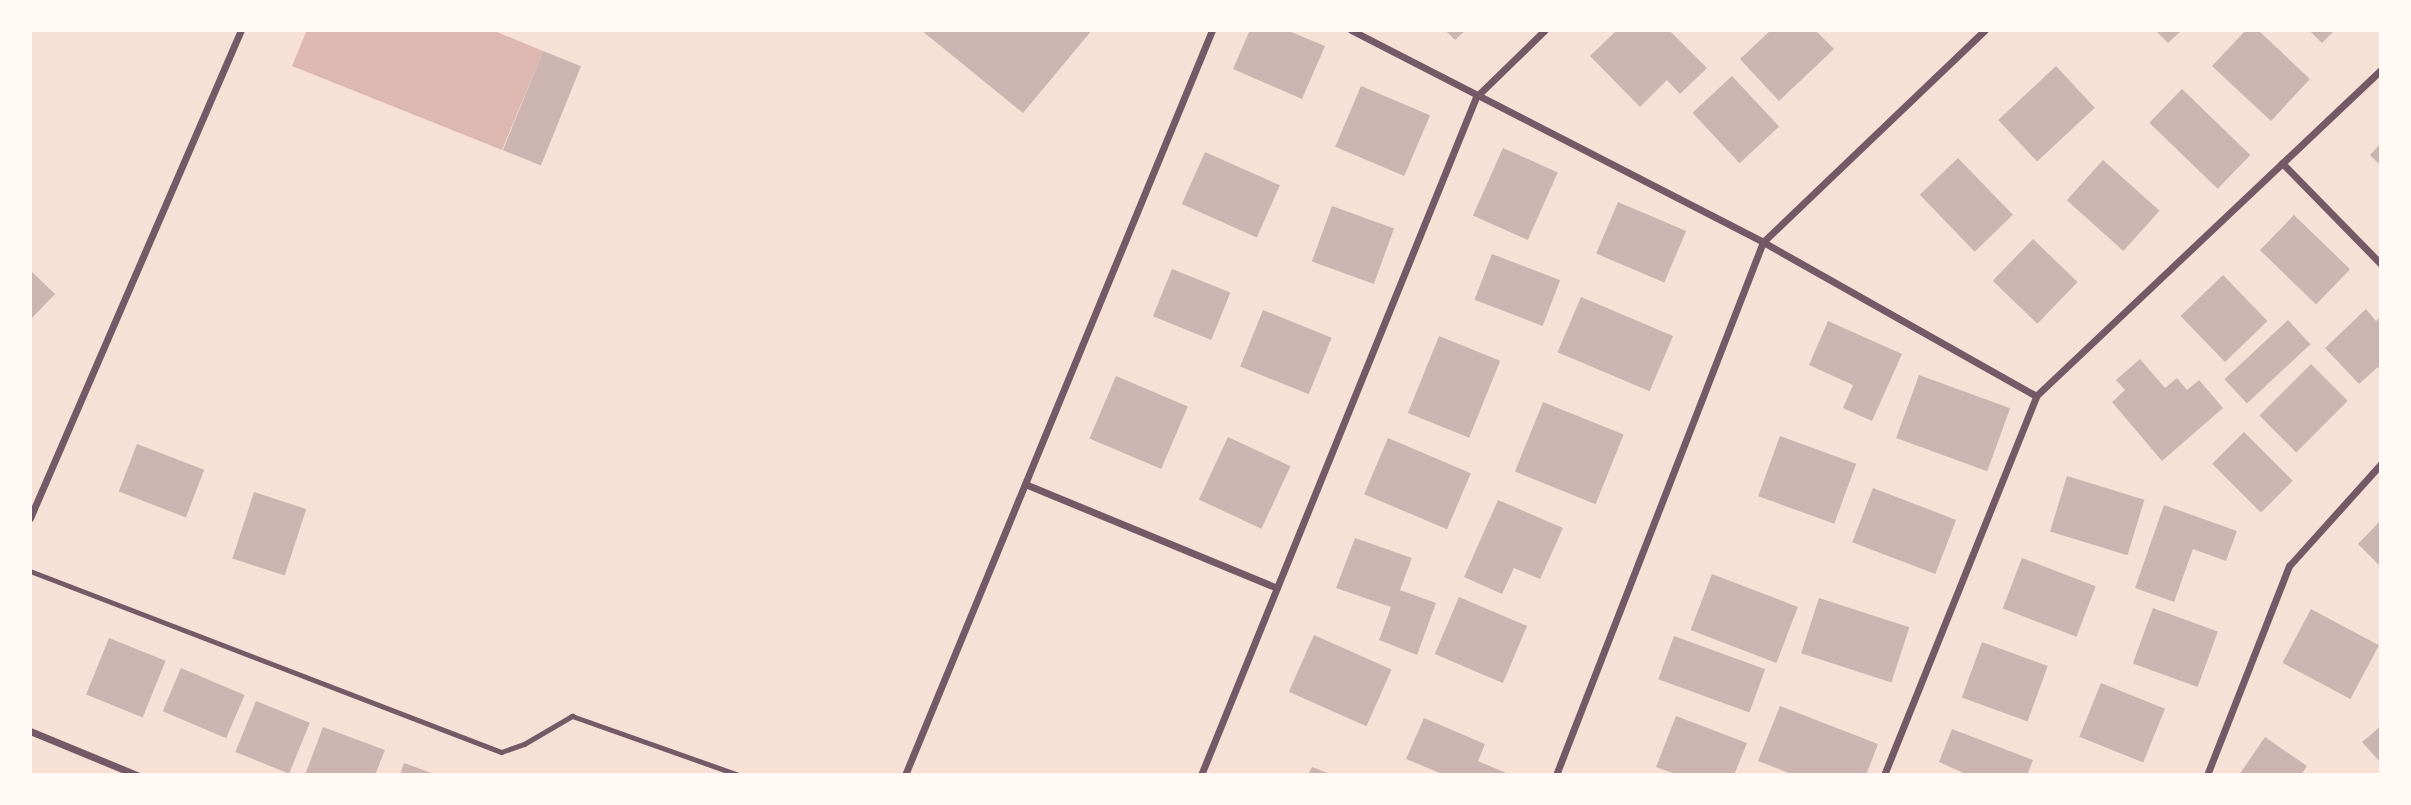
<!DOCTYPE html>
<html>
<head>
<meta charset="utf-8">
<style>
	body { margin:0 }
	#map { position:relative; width:2411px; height:805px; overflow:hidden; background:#f7e1d7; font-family:"PT Sans",sans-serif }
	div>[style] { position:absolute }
	.water>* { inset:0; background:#dcb8b0 }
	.building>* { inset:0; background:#ccb4b1; transform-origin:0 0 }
	.service>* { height:5px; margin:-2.5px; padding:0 2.5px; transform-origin:2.5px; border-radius:2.5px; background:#755966 }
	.minor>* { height:7px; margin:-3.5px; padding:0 3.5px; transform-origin:3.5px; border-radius:3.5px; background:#755966 }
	span { translate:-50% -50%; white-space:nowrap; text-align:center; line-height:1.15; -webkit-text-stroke:7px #fffaf5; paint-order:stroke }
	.frame { position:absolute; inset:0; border:32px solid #fffaf5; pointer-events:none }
</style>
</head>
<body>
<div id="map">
	<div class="water">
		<div style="clip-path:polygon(307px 30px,492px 30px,543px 51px,502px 150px,292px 66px)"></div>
	</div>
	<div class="building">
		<div style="clip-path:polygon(921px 30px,1092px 30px,1023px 113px)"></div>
		<div style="clip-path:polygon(1250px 30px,1286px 30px,1325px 46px,1302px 99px,1233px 69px)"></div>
		<div style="clip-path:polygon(1445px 30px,1466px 30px,1455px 40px)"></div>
		<div style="clip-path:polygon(1617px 30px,1669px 30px,1707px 68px,1680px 94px,1667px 80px,1640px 107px,1590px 56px)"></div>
		<div style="clip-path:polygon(1771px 30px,1815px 30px,1834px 49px,1779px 101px,1740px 59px)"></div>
		<div style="clip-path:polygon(2155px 30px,2182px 30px,2168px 43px)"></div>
		<div style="clip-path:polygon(2246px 30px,2258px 30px,2310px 79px,2271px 121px,2212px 66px)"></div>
		<div style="clip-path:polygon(2309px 30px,2335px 30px,2322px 43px)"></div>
		<div style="left:543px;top:51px;width:41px;height:107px;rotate:22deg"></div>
		<div style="left:2056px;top:66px;width:57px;height:79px;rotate:47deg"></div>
		<div style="left:1732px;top:76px;width:69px;height:54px;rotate:47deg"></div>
		<div style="left:1361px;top:86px;width:75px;height:66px;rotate:23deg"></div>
		<div style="left:2182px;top:89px;width:95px;height:47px;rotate:44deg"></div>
		<div style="clip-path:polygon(2381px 143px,2381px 166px,2370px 155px)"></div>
		<div style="left:1503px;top:148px;width:60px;height:74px;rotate:24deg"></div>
		<div style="left:1205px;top:152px;width:82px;height:57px;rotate:24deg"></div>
		<div style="left:1958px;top:158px;width:79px;height:53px;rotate:46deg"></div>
		<div style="left:2103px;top:160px;width:76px;height:54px;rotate:42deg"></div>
		<div style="left:1618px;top:202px;width:74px;height:56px;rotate:23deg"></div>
		<div style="left:1332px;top:206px;width:66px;height:59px;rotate:20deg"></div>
		<div style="left:2294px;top:215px;width:78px;height:49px;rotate:44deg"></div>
		<div style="left:2033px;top:239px;width:62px;height:58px;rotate:44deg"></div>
		<div style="left:1492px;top:254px;width:73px;height:49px;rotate:21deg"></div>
		<div style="left:1172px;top:269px;width:63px;height:51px;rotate:22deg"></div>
		<div style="clip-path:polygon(30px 270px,55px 294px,30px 320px)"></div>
		<div style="left:2223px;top:275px;width:64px;height:59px;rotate:46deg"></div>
		<div style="left:1581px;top:297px;width:100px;height:60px;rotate:23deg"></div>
		<div style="clip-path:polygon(2366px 309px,2376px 321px,2381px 316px,2381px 370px,2378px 367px,2359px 384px,2325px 348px)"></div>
		<div style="left:1263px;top:310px;width:74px;height:61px;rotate:22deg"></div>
		<div style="left:2288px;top:320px;width:33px;height:87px;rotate:47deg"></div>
		<div style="clip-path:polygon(1828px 321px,1902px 354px,1872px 421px,1843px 408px,1853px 385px,1809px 365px)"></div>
		<div style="left:1439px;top:336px;width:66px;height:83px;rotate:22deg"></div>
		<div style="clip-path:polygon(2140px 359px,2165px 388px,2177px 378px,2187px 390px,2199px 380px,2223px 408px,2162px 461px,2112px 402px,2125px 390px,2116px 380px)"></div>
		<div style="left:2311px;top:364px;width:52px;height:73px;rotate:45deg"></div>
		<div style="left:1919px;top:375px;width:97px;height:67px;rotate:20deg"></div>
		<div style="left:1116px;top:376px;width:78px;height:68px;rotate:23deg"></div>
		<div style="left:1543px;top:402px;width:87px;height:75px;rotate:22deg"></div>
		<div style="left:2244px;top:432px;width:69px;height:45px;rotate:45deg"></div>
		<div style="left:1780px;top:436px;width:81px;height:64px;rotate:20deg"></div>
		<div style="left:1228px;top:437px;width:69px;height:69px;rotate:25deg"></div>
		<div style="left:1388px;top:438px;width:90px;height:61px;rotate:23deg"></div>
		<div style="left:137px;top:444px;width:72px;height:51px;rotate:21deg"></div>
		<div style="left:2067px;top:476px;width:81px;height:58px;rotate:17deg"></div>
		<div style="left:1873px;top:488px;width:89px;height:58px;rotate:21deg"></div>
		<div style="left:254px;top:492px;width:55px;height:70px;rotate:18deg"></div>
		<div style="clip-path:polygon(1498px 500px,1563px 528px,1540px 579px,1514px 568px,1502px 594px,1464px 577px)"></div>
		<div style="clip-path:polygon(2164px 505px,2237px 531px,2226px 561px,2193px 549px,2174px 602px,2135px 588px)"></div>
		<div style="clip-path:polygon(2381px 520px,2381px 567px,2358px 544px)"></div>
		<div style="clip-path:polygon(1355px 538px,1412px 558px,1400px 590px,1436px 603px,1417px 655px,1379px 640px,1391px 607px,1336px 588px)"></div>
		<div style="left:2022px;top:558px;width:79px;height:54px;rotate:21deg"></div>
		<div style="left:1712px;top:574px;width:92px;height:60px;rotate:21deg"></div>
		<div style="left:1459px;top:597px;width:74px;height:62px;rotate:23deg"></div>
		<div style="left:1819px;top:598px;width:95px;height:58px;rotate:18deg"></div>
		<div style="left:2153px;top:608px;width:69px;height:59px;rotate:20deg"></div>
		<div style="left:2311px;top:609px;width:77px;height:61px;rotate:28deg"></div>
		<div style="left:1314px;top:635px;width:85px;height:62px;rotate:24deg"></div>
		<div style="left:1674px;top:636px;width:97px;height:46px;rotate:20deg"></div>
		<div style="left:109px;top:638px;width:61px;height:61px;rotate:22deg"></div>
		<div style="left:1982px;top:642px;width:70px;height:59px;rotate:20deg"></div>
		<div style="left:181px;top:668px;width:69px;height:47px;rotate:23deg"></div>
		<div style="left:2101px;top:683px;width:69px;height:58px;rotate:22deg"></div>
		<div style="left:256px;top:701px;width:58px;height:55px;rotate:22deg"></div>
		<div style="clip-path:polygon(1780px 706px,1878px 744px,1866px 775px,1794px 775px,1758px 761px)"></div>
		<div style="clip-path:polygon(1676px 716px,1747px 743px,1734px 775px,1678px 775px,1656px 767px)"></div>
		<div style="clip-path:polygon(1424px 718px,1485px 744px,1478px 761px,1511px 775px,1445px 775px,1406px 759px)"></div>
		<div style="clip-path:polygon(2381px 726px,2381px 763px,2362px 742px)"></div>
		<div style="clip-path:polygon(323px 727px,385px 750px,375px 775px,305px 775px)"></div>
		<div style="clip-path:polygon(1952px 729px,2033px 760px,2027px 775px,1968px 775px,1939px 762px)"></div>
		<div style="clip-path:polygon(2265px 737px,2307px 766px,2301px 775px,2239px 775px)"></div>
		<div style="clip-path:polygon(404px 763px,437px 775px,400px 775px)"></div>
		<div style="clip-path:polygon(1312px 767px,1333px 775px,1308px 775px)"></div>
	</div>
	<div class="service">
		<div style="left:30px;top:571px;width:505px;rotate:21.02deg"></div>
		<div style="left:501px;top:752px;width:24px;rotate:-19deg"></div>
		<div style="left:524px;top:744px;width:56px;rotate:-30.3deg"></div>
		<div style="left:572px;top:716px;width:177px;rotate:19.5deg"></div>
	</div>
	<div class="minor">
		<div style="left:1351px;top:30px;width:463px;rotate:27.2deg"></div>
		<div style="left:1763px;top:242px;width:313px;rotate:29.4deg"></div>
		<div style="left:2282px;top:163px;width:141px;rotate:45.6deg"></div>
		<div style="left:1025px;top:484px;width:270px;rotate:22.4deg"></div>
		<div style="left:30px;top:518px;width:532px;rotate:-66.62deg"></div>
		<div style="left:30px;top:731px;width:116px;rotate:22.4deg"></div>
		<div style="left:905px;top:775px;width:806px;rotate:-67.6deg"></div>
		<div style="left:1201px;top:775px;width:732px;rotate:-67.92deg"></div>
		<div style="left:1476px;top:97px;width:96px;rotate:-44.2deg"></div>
		<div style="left:1556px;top:775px;width:572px;rotate:-68.78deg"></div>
		<div style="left:1763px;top:242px;width:307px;rotate:-43.7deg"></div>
		<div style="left:1884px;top:775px;width:408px;rotate:-68.1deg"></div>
		<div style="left:2036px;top:396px;width:475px;rotate:-43.4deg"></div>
		<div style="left:2207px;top:775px;width:225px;rotate:-68.6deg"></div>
		<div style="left:2289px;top:566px;width:137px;rotate:-48deg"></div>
	</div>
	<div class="frame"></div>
</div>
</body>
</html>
